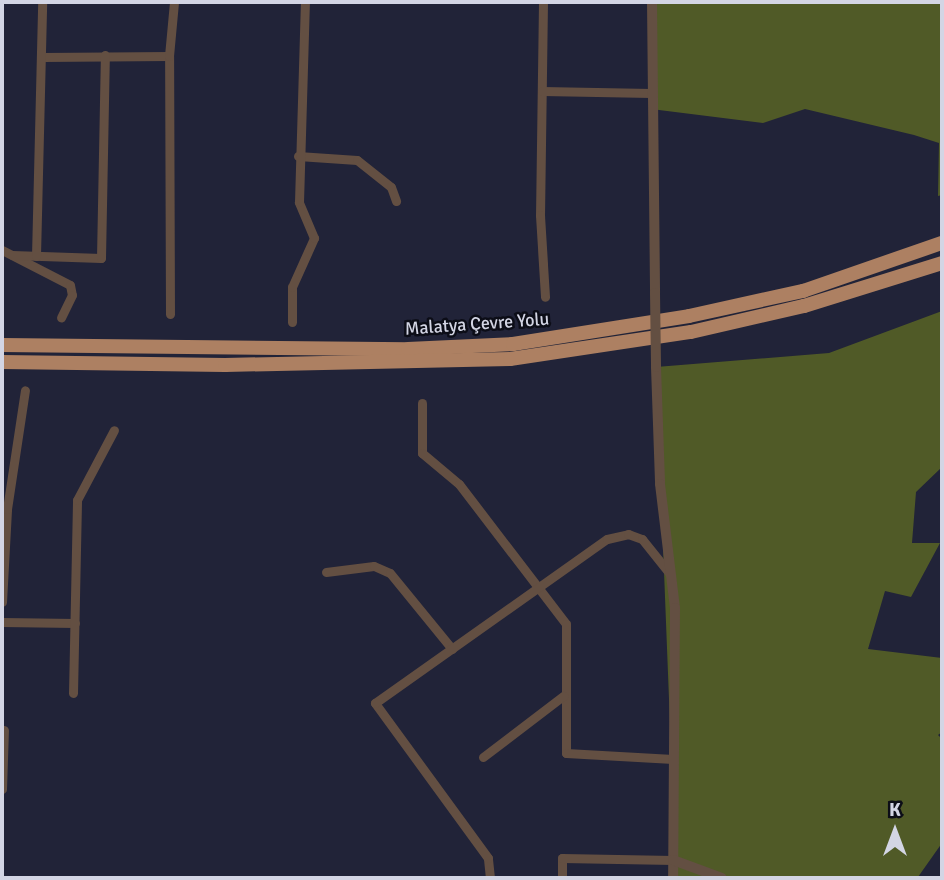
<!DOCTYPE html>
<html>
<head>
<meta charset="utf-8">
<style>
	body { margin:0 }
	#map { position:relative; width:944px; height:880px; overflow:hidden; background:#212338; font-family:Signika,sans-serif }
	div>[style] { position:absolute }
	.forest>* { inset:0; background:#505a27 }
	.minor>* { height:9px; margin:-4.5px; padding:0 4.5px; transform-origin:4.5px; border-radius:4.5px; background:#634f42 }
	.tertiary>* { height:10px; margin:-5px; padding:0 5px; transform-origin:5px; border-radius:5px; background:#634f42 }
	.trunk>* { height:14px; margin:-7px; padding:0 7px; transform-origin:7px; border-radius:7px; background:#ad8062 }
	.tertiary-bridge>* { height:10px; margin:-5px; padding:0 5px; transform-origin:5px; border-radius:5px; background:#634f42 }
	span { translate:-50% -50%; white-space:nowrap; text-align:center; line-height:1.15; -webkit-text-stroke:5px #0c0d17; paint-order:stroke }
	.street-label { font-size:18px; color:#d3d5e4 }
	.frame { position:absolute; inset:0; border:4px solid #d3d5e4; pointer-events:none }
	.north { position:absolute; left:860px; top:796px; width:70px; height:70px; -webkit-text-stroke:5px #0c0d17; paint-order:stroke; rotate:0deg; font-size:19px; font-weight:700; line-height:28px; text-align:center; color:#d3d5e4 }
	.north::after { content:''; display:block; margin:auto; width:24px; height:32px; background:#d3d5e4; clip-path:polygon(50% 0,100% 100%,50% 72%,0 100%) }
</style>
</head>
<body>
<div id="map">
	<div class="forest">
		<div style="clip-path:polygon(652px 2px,942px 2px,942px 195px,938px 196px,939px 143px,914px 135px,805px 109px,763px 123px,651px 109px)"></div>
		<div style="clip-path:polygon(942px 311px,942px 467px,916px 492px,912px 543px,940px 543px,911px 597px,885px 591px,868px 649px,942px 658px,942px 732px,938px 735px,942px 739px,942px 843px,918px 877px,911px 878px,676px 878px,656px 367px,829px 353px)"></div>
	</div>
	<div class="minor">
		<div style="left:543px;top:2px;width:213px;rotate:90.8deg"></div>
		<div style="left:540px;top:215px;width:82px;rotate:86.5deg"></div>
		<div style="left:43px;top:57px;width:126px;rotate:-0.5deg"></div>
		<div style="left:542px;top:91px;width:109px;rotate:1.1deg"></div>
		<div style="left:298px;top:156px;width:59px;rotate:3.9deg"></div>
		<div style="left:357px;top:160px;width:43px;rotate:38.5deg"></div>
		<div style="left:391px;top:187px;width:15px;rotate:70deg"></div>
		<div style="left:2px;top:250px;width:76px;rotate:27.2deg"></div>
		<div style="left:70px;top:285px;width:10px;rotate:79deg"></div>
		<div style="left:72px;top:295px;width:25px;rotate:116deg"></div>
		<div style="left:12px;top:255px;width:89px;rotate:1.9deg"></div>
		<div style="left:101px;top:258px;width:203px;rotate:-88.9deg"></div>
		<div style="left:36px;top:256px;width:254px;rotate:-88.6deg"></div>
		<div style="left:170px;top:314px;width:258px;rotate:-90.2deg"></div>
		<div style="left:169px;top:56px;width:54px;rotate:-84.7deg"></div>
		<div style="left:292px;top:322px;width:35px;rotate:-90deg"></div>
		<div style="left:292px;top:287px;width:54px;rotate:-65.8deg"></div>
		<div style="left:314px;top:238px;width:39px;rotate:-113deg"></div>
		<div style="left:299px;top:202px;width:200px;rotate:-88.3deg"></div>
		<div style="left:422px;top:403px;width:50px;rotate:90deg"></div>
		<div style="left:422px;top:453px;width:48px;rotate:40deg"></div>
		<div style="left:459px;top:484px;width:176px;rotate:52.6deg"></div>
		<div style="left:566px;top:624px;width:129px;rotate:90deg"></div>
		<div style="left:566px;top:753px;width:107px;rotate:3.2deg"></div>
		<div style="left:326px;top:572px;width:48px;rotate:-7.1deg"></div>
		<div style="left:374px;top:566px;width:17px;rotate:24deg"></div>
		<div style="left:390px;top:573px;width:98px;rotate:50.8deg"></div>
		<div style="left:2px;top:602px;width:93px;rotate:-86.9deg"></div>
		<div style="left:7px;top:509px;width:120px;rotate:-81.4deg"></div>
		<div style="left:2px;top:622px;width:73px;rotate:0.8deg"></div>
		<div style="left:73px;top:693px;width:193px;rotate:-88.8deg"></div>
		<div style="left:77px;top:500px;width:79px;rotate:-62.1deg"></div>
		<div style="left:483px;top:757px;width:101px;rotate:-37.3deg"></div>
		<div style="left:2px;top:789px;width:59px;rotate:-88.1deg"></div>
		<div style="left:490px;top:878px;width:20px;rotate:-96deg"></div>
		<div style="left:488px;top:858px;width:192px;rotate:-126.1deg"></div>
		<div style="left:375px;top:703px;width:284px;rotate:-35.3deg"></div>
		<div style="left:607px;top:539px;width:22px;rotate:-13deg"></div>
		<div style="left:628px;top:534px;width:15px;rotate:20deg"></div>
		<div style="left:642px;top:539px;width:45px;rotate:51.3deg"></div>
		<div style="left:562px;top:878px;width:20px;rotate:-90deg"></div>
		<div style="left:562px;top:858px;width:111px;rotate:1deg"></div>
	</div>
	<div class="tertiary">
		<div style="left:652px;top:2px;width:291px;rotate:89.4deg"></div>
		<div style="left:656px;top:367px;width:117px;rotate:88deg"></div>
		<div style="left:660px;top:484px;width:125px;rotate:83.1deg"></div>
		<div style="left:675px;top:608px;width:270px;rotate:90.4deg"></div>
		<div style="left:673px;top:860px;width:52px;rotate:20.2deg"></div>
	</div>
	<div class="trunk">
		<div style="left:2px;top:345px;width:406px;rotate:0.6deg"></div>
		<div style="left:408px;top:349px;width:105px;rotate:-2.7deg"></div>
		<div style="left:513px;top:344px;width:178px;rotate:-9deg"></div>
		<div style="left:689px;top:316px;width:117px;rotate:-12.4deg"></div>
		<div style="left:803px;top:291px;width:147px;rotate:-19.1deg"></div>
		<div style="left:2px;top:362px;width:223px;rotate:0.8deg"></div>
		<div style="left:225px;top:365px;width:285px;rotate:-1.2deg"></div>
		<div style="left:510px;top:359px;width:183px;rotate:-8.5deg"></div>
		<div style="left:691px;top:332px;width:116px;rotate:-13deg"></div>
		<div style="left:804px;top:306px;width:145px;rotate:-17.3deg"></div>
	</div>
	<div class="tertiary-bridge">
		<div style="left:655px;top:293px;width:74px;rotate:89.2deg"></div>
	</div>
	<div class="street-label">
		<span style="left:477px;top:324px;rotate:-4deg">Malatya Çevre Yolu</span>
	</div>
	<div class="frame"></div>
	<div class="north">K</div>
</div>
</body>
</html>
